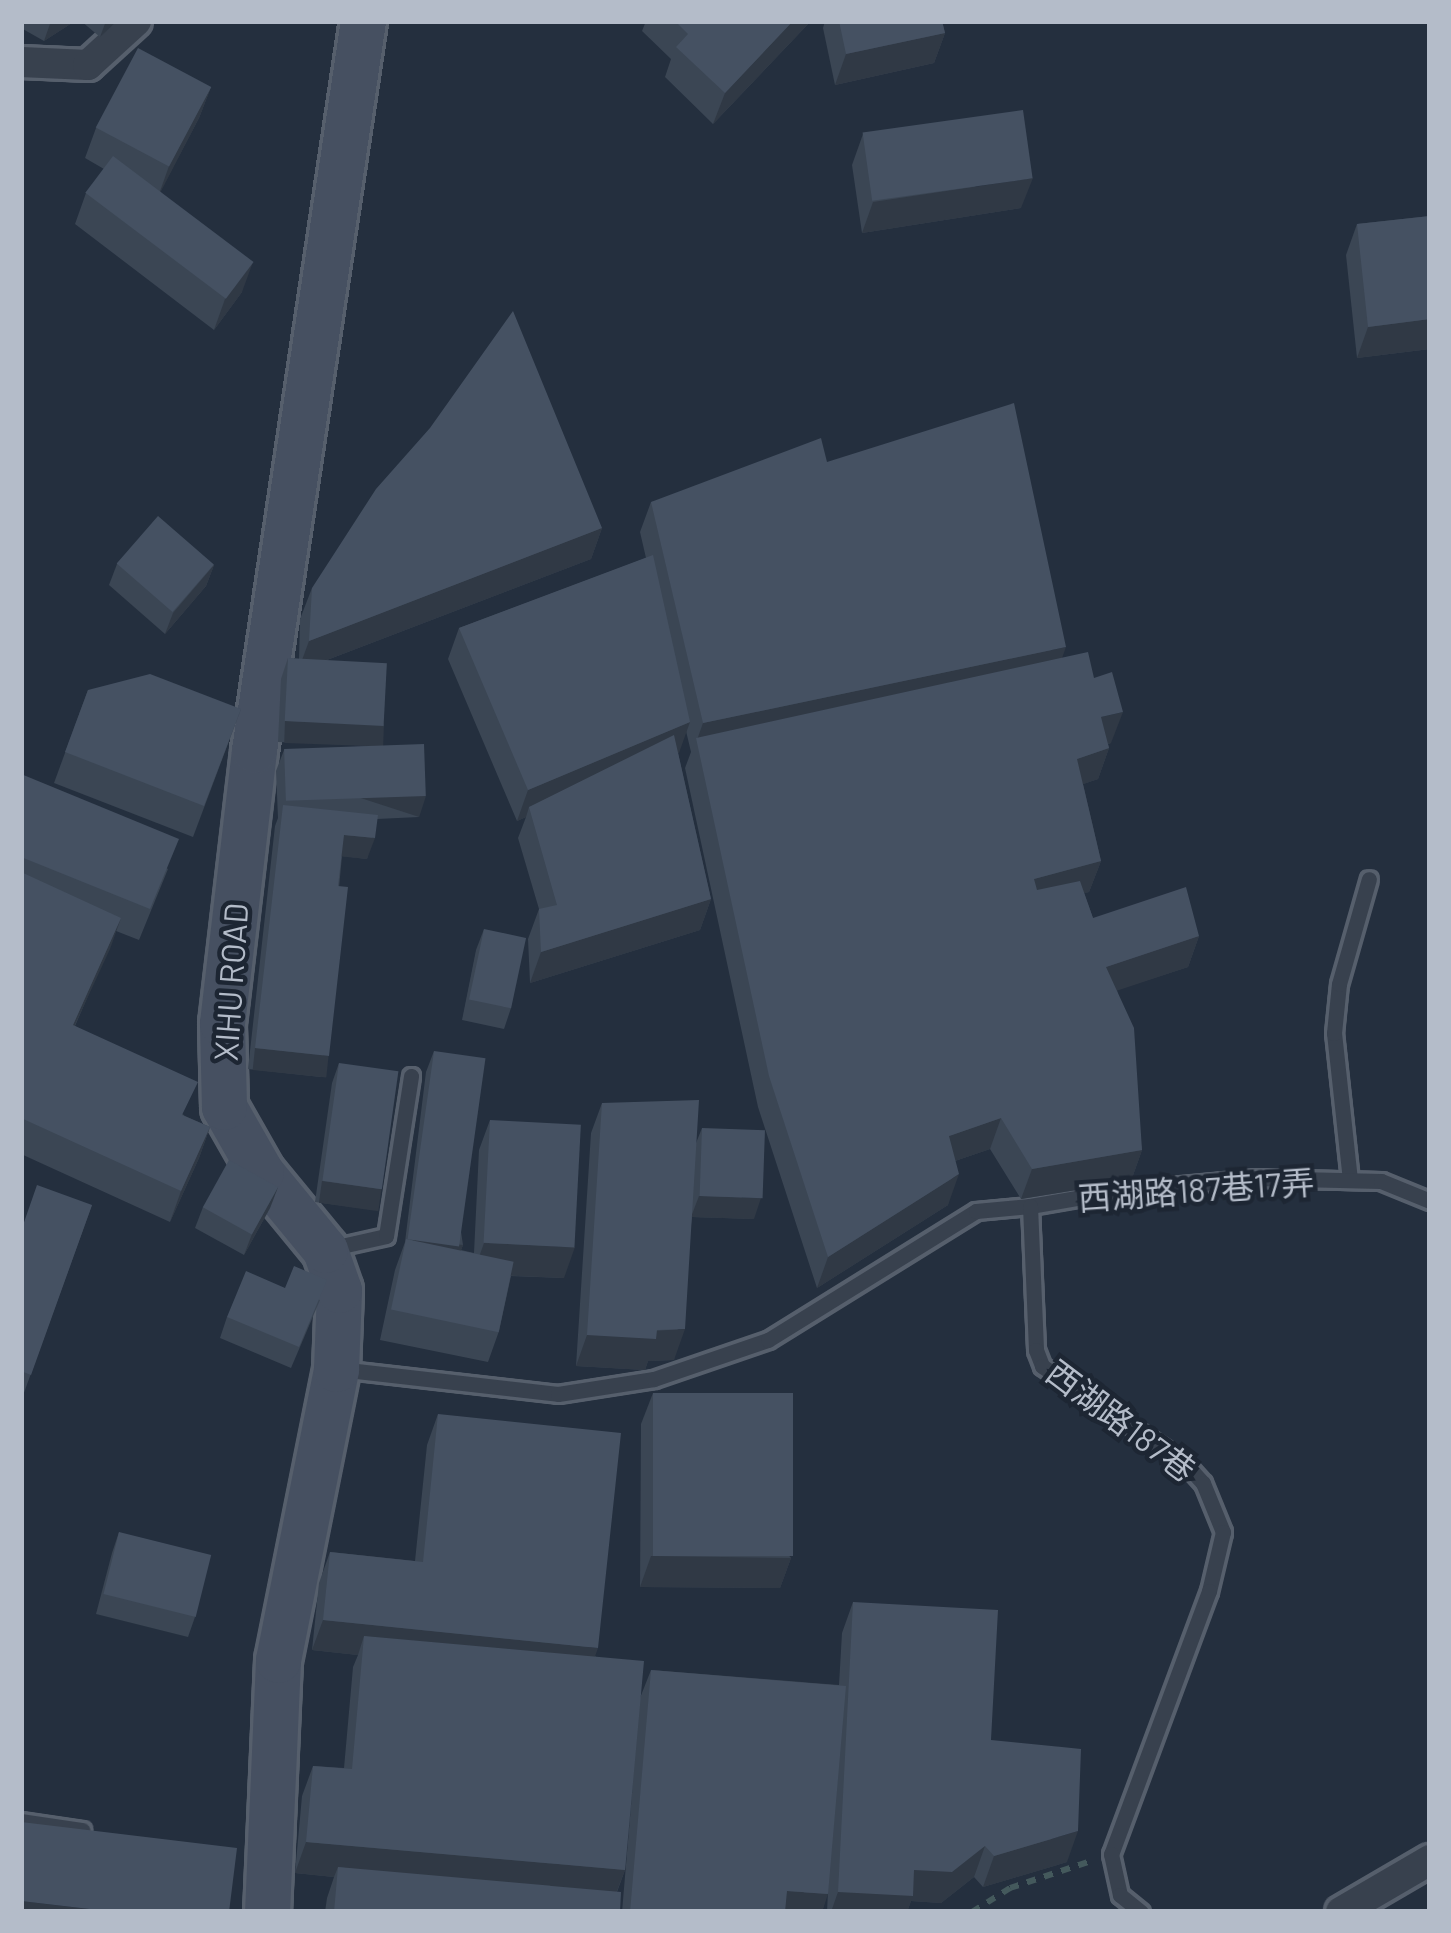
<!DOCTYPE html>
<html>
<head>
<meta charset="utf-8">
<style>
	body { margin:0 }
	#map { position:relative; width:1451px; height:1933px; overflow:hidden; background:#242f3e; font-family:Barlow,"Noto Sans TC",sans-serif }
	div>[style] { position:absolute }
	.path>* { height:6px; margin-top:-3px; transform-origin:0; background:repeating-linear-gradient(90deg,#44595c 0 9px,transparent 0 18px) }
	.roads { filter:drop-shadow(3px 0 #565f6c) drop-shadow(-3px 0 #565f6c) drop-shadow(0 3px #565f6c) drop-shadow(0 -3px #565f6c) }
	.lane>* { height:15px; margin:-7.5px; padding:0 7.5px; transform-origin:7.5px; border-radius:7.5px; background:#38414e }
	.street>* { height:30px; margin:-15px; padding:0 15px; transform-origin:15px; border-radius:15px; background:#38414e }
	.secondary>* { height:45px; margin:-22.5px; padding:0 22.5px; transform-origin:22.5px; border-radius:22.5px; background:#465061 }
	.wall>* { inset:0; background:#3b4654 }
	.shaded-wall>* { inset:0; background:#303945; transform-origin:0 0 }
	.building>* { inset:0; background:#455162; transform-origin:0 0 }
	span { translate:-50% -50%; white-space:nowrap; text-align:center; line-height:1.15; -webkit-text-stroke:9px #1d2633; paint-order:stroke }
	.street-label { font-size:33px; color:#b4bcc9 }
	.frame { position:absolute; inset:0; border:24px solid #b4bcc9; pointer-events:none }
</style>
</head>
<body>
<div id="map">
	<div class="path">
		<div style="left:972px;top:1912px;width:45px;rotate:-32.3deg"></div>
		<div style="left:1010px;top:1888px;width:85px;rotate:-18.4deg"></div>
	</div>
	<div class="roads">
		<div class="lane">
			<div style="left:1350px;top:1180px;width:148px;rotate:-96.2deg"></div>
			<div style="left:1334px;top:1033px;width:49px;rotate:-84.2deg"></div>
			<div style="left:1339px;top:984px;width:109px;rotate:-74.1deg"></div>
			<div style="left:1030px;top:1206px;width:88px;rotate:-9.8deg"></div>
			<div style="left:1117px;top:1191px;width:140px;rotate:-5.3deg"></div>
			<div style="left:1256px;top:1178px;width:125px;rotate:1.4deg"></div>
			<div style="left:1381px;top:1181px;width:53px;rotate:22.2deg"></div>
			<div style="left:328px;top:1249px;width:59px;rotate:-12.6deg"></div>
			<div style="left:386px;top:1236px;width:162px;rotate:-81.1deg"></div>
			<div style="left:339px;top:1369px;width:220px;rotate:6.5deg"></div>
			<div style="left:558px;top:1394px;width:97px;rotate:-8.9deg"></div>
			<div style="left:654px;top:1379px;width:120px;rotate:-18.9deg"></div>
			<div style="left:768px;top:1340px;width:245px;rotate:-31.8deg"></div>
			<div style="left:976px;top:1211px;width:54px;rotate:-5.3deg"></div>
			<div style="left:1030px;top:1206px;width:144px;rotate:87.6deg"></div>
			<div style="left:1036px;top:1350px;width:17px;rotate:69deg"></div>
			<div style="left:1042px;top:1366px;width:170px;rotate:34deg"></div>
			<div style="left:1183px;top:1461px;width:30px;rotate:48deg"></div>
			<div style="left:1203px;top:1483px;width:53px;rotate:67.8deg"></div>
			<div style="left:1223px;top:1532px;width:61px;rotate:103.3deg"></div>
			<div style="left:1209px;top:1591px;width:281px;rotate:110.4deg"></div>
			<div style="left:1111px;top:1854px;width:42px;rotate:77.6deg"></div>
			<div style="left:1120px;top:1895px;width:27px;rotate:39deg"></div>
			<div style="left:21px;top:1821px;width:62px;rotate:8.4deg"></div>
		</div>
		<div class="street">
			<div style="left:21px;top:62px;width:67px;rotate:2.6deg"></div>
			<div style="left:88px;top:65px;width:65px;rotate:-42.5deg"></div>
			<div style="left:1341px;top:1912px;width:103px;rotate:-30.3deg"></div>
		</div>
		<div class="secondary">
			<div style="left:267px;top:1912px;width:252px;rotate:-87.5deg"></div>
			<div style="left:278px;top:1660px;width:297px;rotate:-78.7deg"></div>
			<div style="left:336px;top:1369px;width:79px;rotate:-87.8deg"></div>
			<div style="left:339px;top:1290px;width:42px;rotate:-109.3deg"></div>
			<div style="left:325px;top:1250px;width:101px;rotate:-129.4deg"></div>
			<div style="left:261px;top:1172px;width:75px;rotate:-119.6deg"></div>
			<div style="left:224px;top:1107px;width:84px;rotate:-91.4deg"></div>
			<div style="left:222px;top:1023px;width:275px;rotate:-83.3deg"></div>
			<div style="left:254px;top:750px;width:737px;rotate:-81.5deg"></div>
		</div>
	</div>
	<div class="wall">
		<div style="clip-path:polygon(21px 21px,75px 21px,44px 41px,21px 28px)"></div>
		<div style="clip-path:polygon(81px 21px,117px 21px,100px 37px)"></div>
		<div style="clip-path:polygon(646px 21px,811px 21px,713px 124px,665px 77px,671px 59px,642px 31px)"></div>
		<div style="clip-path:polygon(825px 21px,942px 21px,945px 33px,934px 63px,835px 85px,823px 28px)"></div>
		<div style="clip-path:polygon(211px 87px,199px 118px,160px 192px,242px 292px,214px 330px,75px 224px,86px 193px,104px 169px,85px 158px,96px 128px)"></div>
		<div style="clip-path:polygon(863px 134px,1021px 208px,862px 233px,852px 165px)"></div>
		<div style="clip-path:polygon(1430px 216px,1430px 349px,1357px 358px,1346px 255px,1357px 224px)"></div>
		<div style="clip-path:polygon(827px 462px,1062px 658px,1111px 743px,1108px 744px,1109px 748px,1098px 779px,1083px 784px,1101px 861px,1089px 892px,1084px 893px,1093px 918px,1199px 936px,1188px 967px,1117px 990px,1142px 1150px,1131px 1181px,1021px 1199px,990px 1149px,955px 1161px,948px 1205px,817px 1288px,758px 1107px,685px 768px,691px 752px,686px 731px,678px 753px,711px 899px,700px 930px,530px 983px,528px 939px,539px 909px,518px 838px,526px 817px,517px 821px,448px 659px,459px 628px,646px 558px,640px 532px,651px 502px)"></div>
		<div style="clip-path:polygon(602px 528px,591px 559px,327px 660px,384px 725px,377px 746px,419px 817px,377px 819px,367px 859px,342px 856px,321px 1077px,248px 1069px,275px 826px,278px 818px,276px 771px,284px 750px,376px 746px,278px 742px,281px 679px,288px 658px,299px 659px,300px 619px,312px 588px)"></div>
		<div style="clip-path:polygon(117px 564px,214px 565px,206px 586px,165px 634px,109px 585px)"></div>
		<div style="clip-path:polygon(88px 690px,241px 709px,193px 837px,54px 783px)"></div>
		<div style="clip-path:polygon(21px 774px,168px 869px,139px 940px,116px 931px,75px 1026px,185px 1116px,210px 1127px,199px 1158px,170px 1222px,21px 1154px)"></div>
		<div style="clip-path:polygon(484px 929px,511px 1008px,504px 1029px,462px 1020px,476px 950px)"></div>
		<div style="clip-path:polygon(434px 1051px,463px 1245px,461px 1250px,474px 1253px,479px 1150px,490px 1120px,564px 1278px,511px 1276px,499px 1331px,488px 1362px,380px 1340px,395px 1270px,405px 1242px,426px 1072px)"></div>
		<div style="clip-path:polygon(339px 1063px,381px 1189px,374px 1210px,315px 1202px,332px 1083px)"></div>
		<div style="clip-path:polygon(602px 1103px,696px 1143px,702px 1128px,754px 1219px,692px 1217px,674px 1360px,648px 1361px,645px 1370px,576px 1366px,591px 1133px)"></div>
		<div style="clip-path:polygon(278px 1187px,270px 1208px,244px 1255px,195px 1228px,203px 1207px)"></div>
		<div style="clip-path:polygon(92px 1205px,21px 1401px,21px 1230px)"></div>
		<div style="clip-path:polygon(285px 1288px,320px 1300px,291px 1368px,220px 1338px,227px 1317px)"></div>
		<div style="clip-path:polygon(653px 1393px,791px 1558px,780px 1588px,640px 1587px,641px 1424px)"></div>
		<div style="clip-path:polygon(438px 1414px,595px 1656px,640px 1698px,651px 1670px,839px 1685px,842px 1633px,853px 1602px,991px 1740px,1067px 1862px,983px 1887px,974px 1877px,941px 1903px,911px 1901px,907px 1912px,827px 1912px,828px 1891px,822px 1912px,622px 1912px,633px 1782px,625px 1870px,617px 1892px,620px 1912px,325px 1912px,327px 1898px,334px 1877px,295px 1873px,302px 1796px,313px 1766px,344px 1768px,353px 1667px,358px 1655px,312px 1650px,319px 1583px,330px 1552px,415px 1561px,427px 1445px)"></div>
		<div style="clip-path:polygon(119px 1532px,195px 1617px,188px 1637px,96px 1614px,112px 1553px)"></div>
	</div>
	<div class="shaded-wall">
		<div style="clip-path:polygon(51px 21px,75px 21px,44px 41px)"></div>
		<div style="clip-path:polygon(106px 21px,117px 21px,100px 37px)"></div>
		<div style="clip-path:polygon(793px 21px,811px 21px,713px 124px,725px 93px)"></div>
		<div style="clip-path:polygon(945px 33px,934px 63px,835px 85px,846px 54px)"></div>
		<div style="clip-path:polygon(211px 87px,199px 118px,158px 197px,169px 166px)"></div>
		<div style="clip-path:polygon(1033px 178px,1021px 208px,862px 233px,873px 202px)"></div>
		<div style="clip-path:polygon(253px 262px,242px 292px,214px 330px,225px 299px)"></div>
		<div style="clip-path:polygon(1430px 319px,1430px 349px,1357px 358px,1368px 327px)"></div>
		<div style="clip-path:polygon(602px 528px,591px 559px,298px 671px,309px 641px)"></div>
		<div style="clip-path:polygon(214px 565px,206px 586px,165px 634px,173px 613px)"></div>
		<div style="clip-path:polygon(1066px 647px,1055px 678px,697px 740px,703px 723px)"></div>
		<div style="clip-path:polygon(1123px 712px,1111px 743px,1090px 748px,1101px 717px)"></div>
		<div style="left:285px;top:721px;width:99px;height:22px;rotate:2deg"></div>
		<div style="clip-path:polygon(690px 722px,679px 753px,529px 807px,526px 817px,517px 821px,528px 790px)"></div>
		<div style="clip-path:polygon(1109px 748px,1098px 779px,1066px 790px,1077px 759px)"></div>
		<div style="left:426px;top:796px;width:22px;height:140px;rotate:108deg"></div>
		<div style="clip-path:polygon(344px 835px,375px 838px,367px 859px,337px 856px)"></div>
		<div style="clip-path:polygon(1101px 861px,1089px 892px,1023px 910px,1034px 879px)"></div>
		<div style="clip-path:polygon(711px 899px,700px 930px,530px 983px,541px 952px)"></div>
		<div style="clip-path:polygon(121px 918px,110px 949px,61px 1055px,73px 1025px)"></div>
		<div style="clip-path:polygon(1199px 936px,1188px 967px,1095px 998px,1106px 967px)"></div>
		<div style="left:255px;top:1048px;width:74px;height:22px;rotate:6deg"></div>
		<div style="clip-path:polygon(1001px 1118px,990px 1149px,937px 1167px,949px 1136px)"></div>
		<div style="clip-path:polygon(210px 1127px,199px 1158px,170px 1222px,181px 1191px)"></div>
		<div style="clip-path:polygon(1142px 1150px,1131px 1181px,1021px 1199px,1032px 1169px)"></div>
		<div style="clip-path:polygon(959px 1174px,948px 1205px,817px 1288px,828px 1257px)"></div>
		<div style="left:322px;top:1181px;width:60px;height:22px;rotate:8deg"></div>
		<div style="clip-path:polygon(278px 1187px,270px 1208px,244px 1255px,252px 1234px)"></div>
		<div style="clip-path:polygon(699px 1196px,761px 1198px,754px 1219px,691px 1217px)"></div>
		<div style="clip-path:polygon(410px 1239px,463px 1245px,455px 1266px)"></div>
		<div style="clip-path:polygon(484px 1243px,575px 1247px,564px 1278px,473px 1274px)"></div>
		<div style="clip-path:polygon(685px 1329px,674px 1360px,648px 1361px,645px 1370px,576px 1366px,587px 1335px)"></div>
		<div style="clip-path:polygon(651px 1556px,791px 1558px,780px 1588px,640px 1587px)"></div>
		<div style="clip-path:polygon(323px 1620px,598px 1648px,587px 1679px,364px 1636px,358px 1655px,312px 1650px)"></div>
		<div style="clip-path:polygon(1078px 1831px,1067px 1862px,983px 1887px,994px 1856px)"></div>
		<div style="clip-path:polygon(306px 1842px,625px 1870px,613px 1901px,338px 1867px,334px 1877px,295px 1873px)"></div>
		<div style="clip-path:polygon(985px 1846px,974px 1877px,941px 1903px,911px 1901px,907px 1912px,831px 1912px,838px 1892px,914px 1870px)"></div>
		<div style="clip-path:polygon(787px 1891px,828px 1894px,822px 1912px,780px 1912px)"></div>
		<div style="clip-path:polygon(21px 1901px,115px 1912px,21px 1912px)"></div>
	</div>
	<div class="building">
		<div style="clip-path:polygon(675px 21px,793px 21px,725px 93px,676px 47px,688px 34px)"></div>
		<div style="clip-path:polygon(839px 21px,942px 21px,945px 33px,846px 54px)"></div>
		<div style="left:138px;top:48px;width:83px;height:90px;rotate:28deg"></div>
		<div style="left:1023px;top:110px;width:69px;height:162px;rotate:82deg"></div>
		<div style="left:113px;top:156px;width:176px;height:46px;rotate:37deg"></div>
		<div style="clip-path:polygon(1430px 216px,1430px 319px,1368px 327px,1357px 224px)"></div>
		<div style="clip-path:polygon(513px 311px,602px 528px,309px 641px,312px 588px,376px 489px,430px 428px)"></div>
		<div style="clip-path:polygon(1014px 403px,1066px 647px,703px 723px,651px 502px,821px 438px,827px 462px)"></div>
		<div style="left:158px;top:516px;width:74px;height:63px;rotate:41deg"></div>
		<div style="clip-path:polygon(653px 555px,690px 722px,528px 790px,459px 628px)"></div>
		<div style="clip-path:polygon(1088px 652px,1094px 678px,1112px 672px,1123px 712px,1101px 717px,1109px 748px,1077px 759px,1101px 861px,1034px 879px,1037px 890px,1080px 881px,1093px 918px,1186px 887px,1199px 936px,1106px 967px,1134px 1028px,1142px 1150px,1032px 1169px,1001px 1118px,949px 1136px,959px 1174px,828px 1257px,769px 1076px,696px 738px)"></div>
		<div style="left:288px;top:658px;width:99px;height:63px;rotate:3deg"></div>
		<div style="clip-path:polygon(150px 674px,241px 709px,204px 806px,65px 752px,88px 690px)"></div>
		<div style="clip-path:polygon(674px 735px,711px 899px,541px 952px,539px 909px,557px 905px,529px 807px)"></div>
		<div style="left:424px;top:744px;width:52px;height:140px;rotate:88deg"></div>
		<div style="clip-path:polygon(21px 774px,179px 839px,150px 909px,21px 857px)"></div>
		<div style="clip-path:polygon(283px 805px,378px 815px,375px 838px,344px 835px,338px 886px,348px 887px,329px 1056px,255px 1048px)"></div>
		<div style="clip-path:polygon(21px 872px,121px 918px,73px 1025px,198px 1082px,182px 1115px,210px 1127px,181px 1191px,21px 1118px)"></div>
		<div style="left:484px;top:929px;width:43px;height:72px;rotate:12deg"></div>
		<div style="left:434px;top:1051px;width:52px;height:190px;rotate:8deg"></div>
		<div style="left:339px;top:1063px;width:60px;height:119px;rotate:8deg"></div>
		<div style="clip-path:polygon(699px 1100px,685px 1329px,657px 1330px,656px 1339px,587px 1335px,602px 1103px)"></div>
		<div style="left:490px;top:1120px;width:91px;height:123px;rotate:3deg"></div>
		<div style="left:702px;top:1128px;width:63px;height:68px;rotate:2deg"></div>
		<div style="left:229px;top:1160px;width:56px;height:54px;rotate:29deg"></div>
		<div style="clip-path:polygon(37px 1185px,92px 1205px,31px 1375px,21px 1371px,21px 1231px)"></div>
		<div style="left:406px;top:1239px;width:110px;height:72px;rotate:12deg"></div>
		<div style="clip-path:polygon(294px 1266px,327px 1280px,299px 1347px,227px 1317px,246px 1271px,285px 1288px)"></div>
		<div style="left:653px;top:1393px;width:140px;height:163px"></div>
		<div style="clip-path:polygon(438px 1414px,621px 1433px,598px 1648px,323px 1620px,330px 1552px,423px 1562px)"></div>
		<div style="left:119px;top:1532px;width:95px;height:64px;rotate:14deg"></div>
		<div style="clip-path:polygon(853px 1602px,998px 1610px,991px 1740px,1081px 1749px,1078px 1831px,994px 1856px,985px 1846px,952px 1872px,914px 1870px,913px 1896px,838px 1892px)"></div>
		<div style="clip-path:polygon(364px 1636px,644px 1661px,625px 1870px,306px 1842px,313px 1766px,352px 1769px)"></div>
		<div style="clip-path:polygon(651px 1670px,846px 1686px,828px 1894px,787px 1891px,785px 1912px,630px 1912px)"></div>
		<div style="clip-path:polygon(21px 1822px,237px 1848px,229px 1912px,115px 1912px,21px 1901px)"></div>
		<div style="clip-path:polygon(338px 1867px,621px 1892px,620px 1912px,334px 1912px)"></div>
	</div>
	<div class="street-label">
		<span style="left:231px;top:982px;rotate:-86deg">XIHU ROAD</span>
		<span style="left:1196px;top:1190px;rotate:-4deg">西湖路187巷17弄</span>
		<span style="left:1121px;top:1421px;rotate:37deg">西湖路187巷</span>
	</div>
	<div class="frame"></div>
</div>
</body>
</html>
